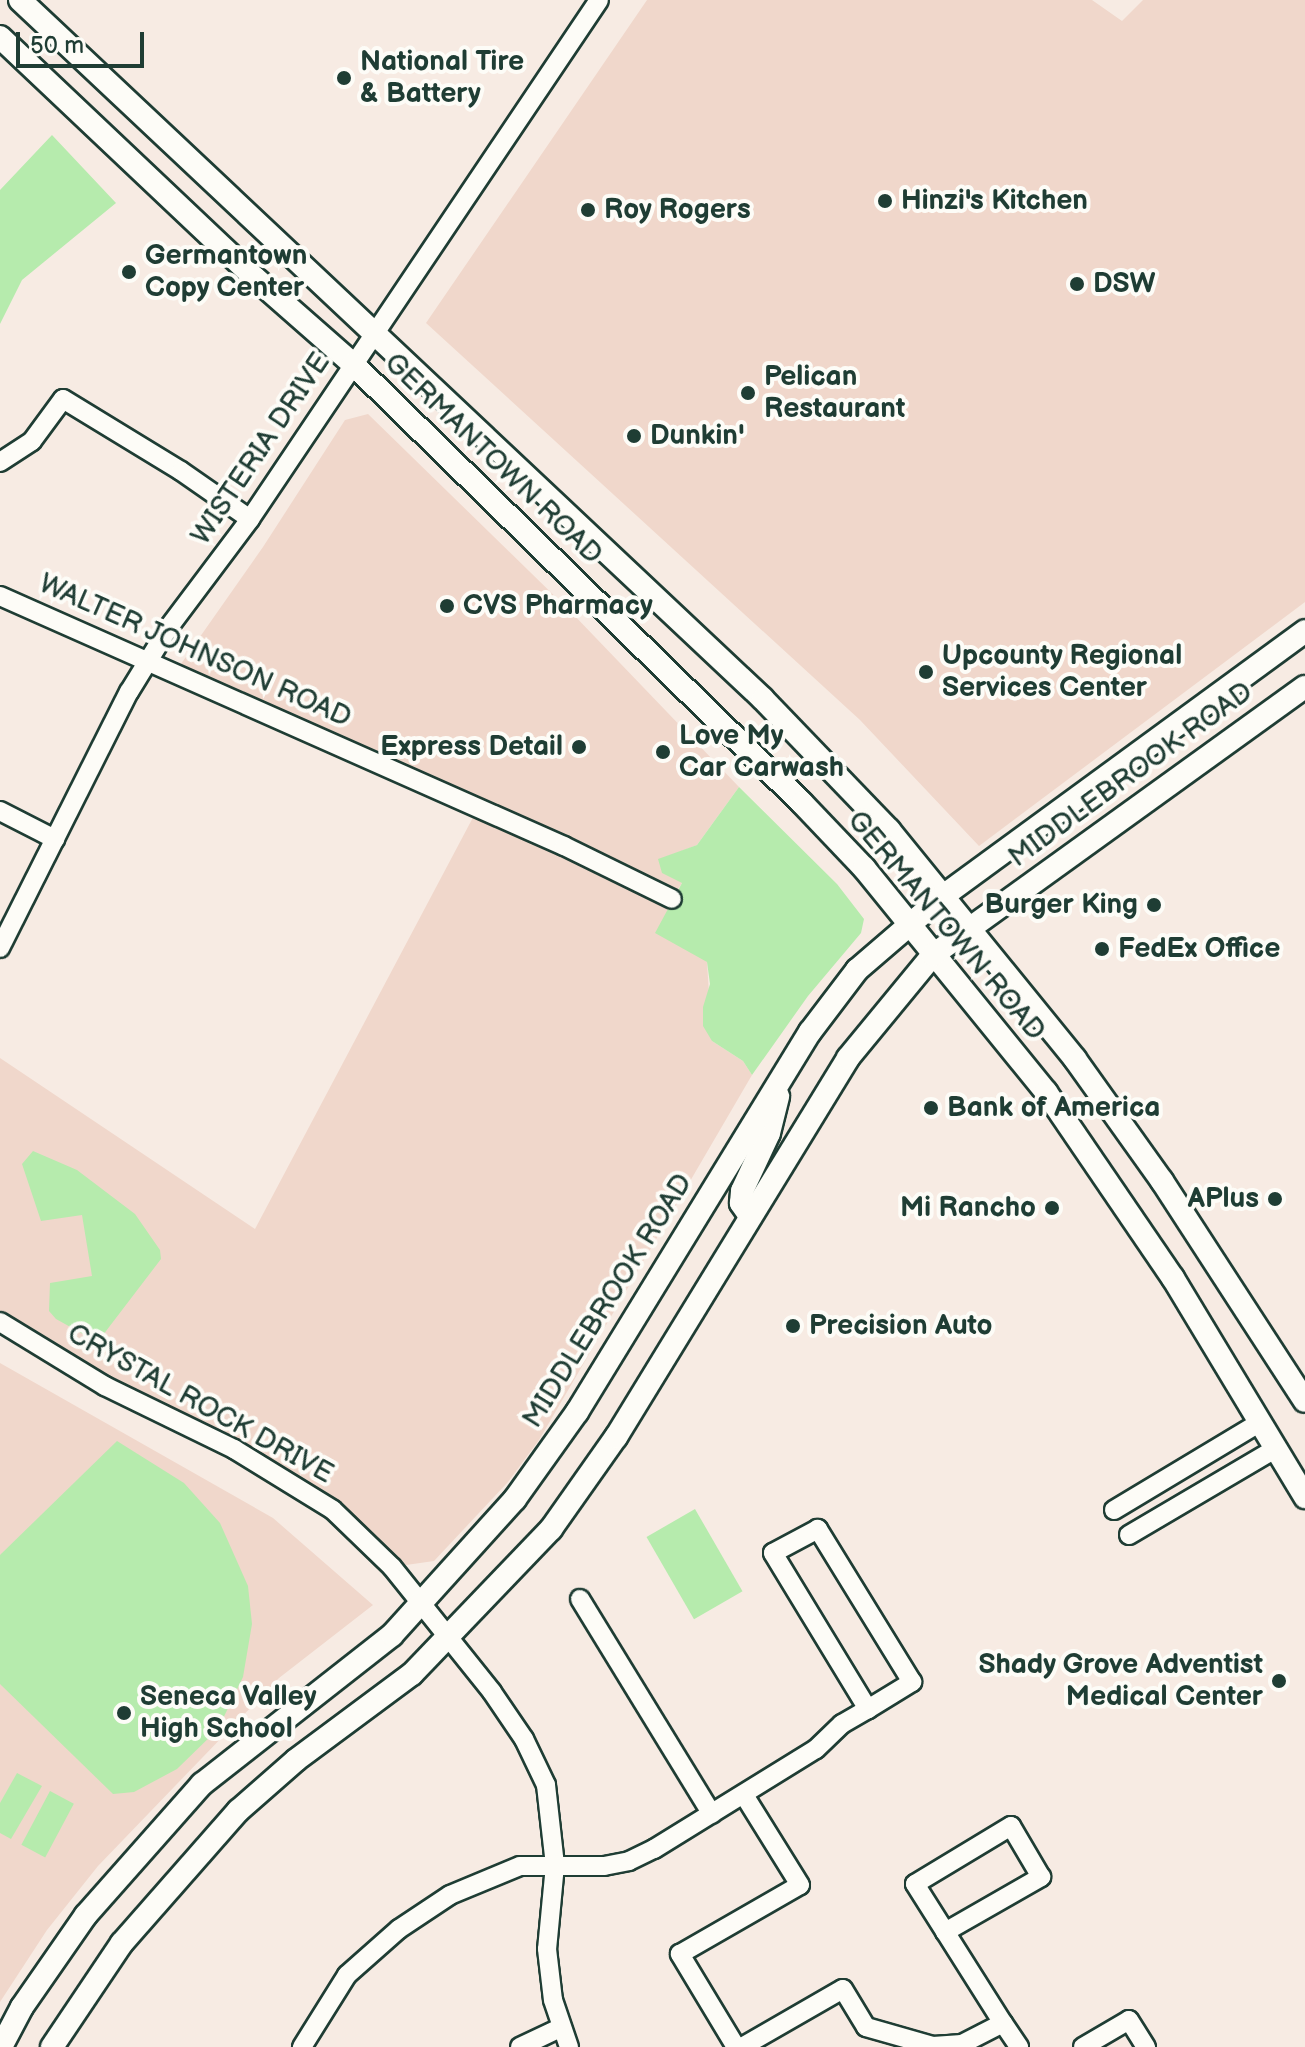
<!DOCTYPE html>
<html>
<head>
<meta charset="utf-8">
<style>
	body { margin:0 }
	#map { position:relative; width:1305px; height:2047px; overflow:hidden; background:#f7ebe3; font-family:"Balsamiq Sans",sans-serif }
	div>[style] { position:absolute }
	.built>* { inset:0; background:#f0d7cb }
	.green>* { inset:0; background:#b6ebad; transform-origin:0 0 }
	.roads { filter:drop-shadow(2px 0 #1f3d34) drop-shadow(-2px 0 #1f3d34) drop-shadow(0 2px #1f3d34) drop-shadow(0 -2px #1f3d34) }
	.minor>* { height:18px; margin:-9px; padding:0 9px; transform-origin:9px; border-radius:9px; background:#fdfcf7 }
	.major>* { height:22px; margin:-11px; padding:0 11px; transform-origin:11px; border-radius:11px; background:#fdfcf7 }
	.dots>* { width:22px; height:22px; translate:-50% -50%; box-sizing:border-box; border:4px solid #fdfcf7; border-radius:50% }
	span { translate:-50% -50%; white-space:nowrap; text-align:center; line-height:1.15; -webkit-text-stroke:8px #fdfcf7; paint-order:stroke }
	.poi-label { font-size:28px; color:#1f3d34; font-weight:700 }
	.left { translate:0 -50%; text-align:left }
	.right { translate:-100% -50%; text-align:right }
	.street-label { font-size:28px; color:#1f3d34 }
	.scale { position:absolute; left:16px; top:32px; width:128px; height:36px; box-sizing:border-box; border:4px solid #1f3d34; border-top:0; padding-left:10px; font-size:24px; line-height:28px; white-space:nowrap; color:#1f3d34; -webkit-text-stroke:6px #fdfcf7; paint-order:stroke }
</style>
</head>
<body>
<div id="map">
	<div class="built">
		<div style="clip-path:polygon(647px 0,1092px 0,1122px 21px,1143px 0,1305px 0,1305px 602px,979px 846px,860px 720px,426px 323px)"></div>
		<div style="clip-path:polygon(368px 414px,571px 612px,739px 787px,697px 845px,672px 855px,682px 883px,672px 899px,707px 962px,712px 1041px,743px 1061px,752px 1075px,539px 1440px,508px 1482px,434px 1561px,392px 1567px,333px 1510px,0 1322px,0 1058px,255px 1229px,478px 808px,176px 671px,263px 547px,345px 420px)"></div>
		<div style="clip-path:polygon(0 1363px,273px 1518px,373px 1605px,279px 1678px,98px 1866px,47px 1930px,0 2002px)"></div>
	</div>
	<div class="green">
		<div style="clip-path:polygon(52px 135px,116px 203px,22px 280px,0 324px,0 190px)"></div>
		<div style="clip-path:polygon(739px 787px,837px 884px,864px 919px,861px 933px,808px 996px,752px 1075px,743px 1061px,712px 1041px,703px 1026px,703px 1007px,710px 984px,707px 962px,655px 933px,682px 883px,662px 873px,658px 859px,697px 845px)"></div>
		<div style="clip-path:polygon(33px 1151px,77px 1170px,135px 1214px,160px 1250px,161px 1259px,103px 1335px,92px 1339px,56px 1319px,49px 1311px,50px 1283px,92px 1276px,82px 1215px,41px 1221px,22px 1164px)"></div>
		<div style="clip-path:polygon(117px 1441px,184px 1483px,220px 1523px,248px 1586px,252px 1624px,243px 1677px,218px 1729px,177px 1769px,134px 1792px,113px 1794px,0 1684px,0 1555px)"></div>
		<div style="left:695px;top:1509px;width:95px;height:56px;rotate:60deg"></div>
		<div style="clip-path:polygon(17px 1773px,42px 1786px,11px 1839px,0 1833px,0 1803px)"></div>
		<div style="left:50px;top:1791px;width:27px;height:61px;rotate:28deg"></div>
	</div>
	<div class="roads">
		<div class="minor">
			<div style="left:0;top:462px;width:38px;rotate:-33deg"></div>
			<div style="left:32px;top:441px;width:52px;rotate:-53.6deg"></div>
			<div style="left:63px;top:399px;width:138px;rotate:31.4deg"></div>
			<div style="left:181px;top:471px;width:84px;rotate:34.8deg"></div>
			<div style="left:0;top:596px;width:617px;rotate:23.91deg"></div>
			<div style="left:564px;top:846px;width:120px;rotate:26.1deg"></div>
			<div style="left:0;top:811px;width:62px;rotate:27deg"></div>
			<div style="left:0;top:948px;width:287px;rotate:-63.3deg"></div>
			<div style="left:129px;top:692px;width:76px;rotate:-58.4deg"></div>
			<div style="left:169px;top:627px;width:135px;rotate:-53.1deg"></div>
			<div style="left:250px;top:519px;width:625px;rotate:-56.08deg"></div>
			<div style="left:0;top:1322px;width:123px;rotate:31.4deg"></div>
			<div style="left:105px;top:1386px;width:144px;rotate:26deg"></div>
			<div style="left:234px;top:1449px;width:116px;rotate:31.6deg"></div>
			<div style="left:333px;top:1510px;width:82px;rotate:44deg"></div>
			<div style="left:392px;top:1567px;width:160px;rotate:51.3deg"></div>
			<div style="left:492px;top:1692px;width:57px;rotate:55.8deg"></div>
			<div style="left:524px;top:1739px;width:51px;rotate:64.4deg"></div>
			<div style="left:546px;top:1785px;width:81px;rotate:83.6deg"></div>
			<div style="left:555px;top:1865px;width:84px;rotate:95.4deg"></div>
			<div style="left:547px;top:1949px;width:51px;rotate:83.3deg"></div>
			<div style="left:553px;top:2000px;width:50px;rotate:71.2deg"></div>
			<div style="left:1114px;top:1510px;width:169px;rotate:-31deg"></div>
			<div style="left:1129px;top:1535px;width:169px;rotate:-30.5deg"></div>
			<div style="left:580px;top:1599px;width:252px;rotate:58.5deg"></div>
			<div style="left:945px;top:1932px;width:111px;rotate:-29.8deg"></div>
			<div style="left:1041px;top:1877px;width:59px;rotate:-120.5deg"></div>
			<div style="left:1011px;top:1826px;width:112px;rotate:148.9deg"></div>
			<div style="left:915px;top:1884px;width:165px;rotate:57.7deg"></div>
			<div style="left:302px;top:2047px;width:85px;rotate:-58deg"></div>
			<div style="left:347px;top:1975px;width:69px;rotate:-41.5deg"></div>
			<div style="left:399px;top:1929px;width:61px;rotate:-33.7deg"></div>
			<div style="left:450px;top:1895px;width:76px;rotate:-22.5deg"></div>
			<div style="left:520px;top:1866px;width:84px"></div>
			<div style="left:604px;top:1866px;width:25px;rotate:-11deg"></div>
			<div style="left:629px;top:1861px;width:28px;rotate:-26deg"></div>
			<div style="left:654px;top:1849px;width:190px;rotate:-31.7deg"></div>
			<div style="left:816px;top:1749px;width:36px;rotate:-44deg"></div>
			<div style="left:842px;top:1724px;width:30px;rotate:-30deg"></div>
			<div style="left:868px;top:1709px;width:52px;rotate:-31.5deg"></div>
			<div style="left:912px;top:1682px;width:180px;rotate:-121.6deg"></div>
			<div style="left:818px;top:1529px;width:51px;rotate:151.9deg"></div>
			<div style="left:773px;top:1553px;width:183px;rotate:58.7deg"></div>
			<div style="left:520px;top:2047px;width:44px;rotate:-25.4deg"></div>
			<div style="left:736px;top:2047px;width:109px;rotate:-121.1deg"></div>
			<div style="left:680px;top:1954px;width:138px;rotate:-29.9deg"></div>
			<div style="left:800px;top:1885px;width:106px;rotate:-121.9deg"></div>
			<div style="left:742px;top:2047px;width:116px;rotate:-29.9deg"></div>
			<div style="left:843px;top:1989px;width:44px;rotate:58.8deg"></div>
			<div style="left:866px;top:2027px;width:70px;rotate:15.8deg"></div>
			<div style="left:933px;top:2046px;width:29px;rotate:-4deg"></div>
			<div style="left:962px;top:2044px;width:46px;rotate:-27.1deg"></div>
			<div style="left:1003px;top:2023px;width:29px;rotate:56deg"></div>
			<div style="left:1083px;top:2047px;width:53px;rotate:-30.4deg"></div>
			<div style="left:1129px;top:2020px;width:32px;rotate:58deg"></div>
		</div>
		<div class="major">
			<div style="left:20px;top:0;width:1020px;rotate:43.25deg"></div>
			<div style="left:763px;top:699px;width:182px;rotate:46.1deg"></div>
			<div style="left:889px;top:830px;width:295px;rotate:50.9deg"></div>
			<div style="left:1075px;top:1059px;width:150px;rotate:54.5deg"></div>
			<div style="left:1162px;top:1181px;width:262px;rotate:57deg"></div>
			<div style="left:0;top:37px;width:351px;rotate:43.4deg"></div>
			<div style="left:255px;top:278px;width:130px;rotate:41.3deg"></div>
			<div style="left:353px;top:364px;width:628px;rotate:44.35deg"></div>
			<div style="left:802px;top:803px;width:90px;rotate:46.4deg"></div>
			<div style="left:864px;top:868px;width:289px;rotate:50.9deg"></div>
			<div style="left:1046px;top:1092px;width:225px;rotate:55.7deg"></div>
			<div style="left:1173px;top:1278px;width:256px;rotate:58.9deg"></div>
			<div style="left:750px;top:1216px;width:16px;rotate:-125deg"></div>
			<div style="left:741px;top:1203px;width:12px;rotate:-85deg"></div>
			<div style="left:742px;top:1191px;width:64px;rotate:-65deg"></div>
			<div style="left:769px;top:1133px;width:38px;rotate:-76deg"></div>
			<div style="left:1px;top:2047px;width:45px;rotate:-62.3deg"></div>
			<div style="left:22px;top:2007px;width:112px;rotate:-55.2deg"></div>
			<div style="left:86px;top:1915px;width:175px;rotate:-48.5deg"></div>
			<div style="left:202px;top:1784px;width:241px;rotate:-38.1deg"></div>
			<div style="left:392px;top:1635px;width:183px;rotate:-47.9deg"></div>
			<div style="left:515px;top:1499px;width:107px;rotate:-54.5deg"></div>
			<div style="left:577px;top:1412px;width:446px;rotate:-58.5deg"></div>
			<div style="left:810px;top:1032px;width:78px;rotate:-52.8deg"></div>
			<div style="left:857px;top:970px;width:112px;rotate:-40.7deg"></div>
			<div style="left:942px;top:897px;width:450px;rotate:-36.2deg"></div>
			<div style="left:52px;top:2047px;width:125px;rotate:-56.1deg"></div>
			<div style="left:122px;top:1943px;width:176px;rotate:-48.7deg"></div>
			<div style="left:238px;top:1811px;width:77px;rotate:-41.3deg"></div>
			<div style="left:296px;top:1760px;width:144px;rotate:-36.6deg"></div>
			<div style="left:412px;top:1674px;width:201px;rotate:-46.2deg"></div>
			<div style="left:551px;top:1529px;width:113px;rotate:-54.8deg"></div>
			<div style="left:616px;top:1437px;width:444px;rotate:-58.5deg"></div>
			<div style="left:848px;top:1058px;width:134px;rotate:-50.5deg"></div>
			<div style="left:933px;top:955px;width:458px;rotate:-35.8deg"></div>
		</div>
	</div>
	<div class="dots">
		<div style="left:344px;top:78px;background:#1f3d34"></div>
		<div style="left:885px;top:201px;background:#1f3d34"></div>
		<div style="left:588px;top:210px;background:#1f3d34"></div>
		<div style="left:129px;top:272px;background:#1f3d34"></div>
		<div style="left:1077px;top:284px;background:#1f3d34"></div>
		<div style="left:748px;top:393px;background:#1f3d34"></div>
		<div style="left:634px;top:436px;background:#1f3d34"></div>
		<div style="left:447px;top:606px;background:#1f3d34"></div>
		<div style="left:926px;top:672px;background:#1f3d34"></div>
		<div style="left:579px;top:747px;background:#1f3d34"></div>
		<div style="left:663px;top:752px;background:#1f3d34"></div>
		<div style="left:1154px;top:905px;background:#1f3d34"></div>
		<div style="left:1102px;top:949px;background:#1f3d34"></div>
		<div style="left:931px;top:1108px;background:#1f3d34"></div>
		<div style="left:1275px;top:1199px;background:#1f3d34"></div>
		<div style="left:1052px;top:1208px;background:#1f3d34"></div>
		<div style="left:793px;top:1326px;background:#1f3d34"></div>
		<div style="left:1279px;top:1681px;background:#1f3d34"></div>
		<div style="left:124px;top:1713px;background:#1f3d34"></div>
	</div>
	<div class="poi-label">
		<span class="left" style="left:360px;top:78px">National Tire<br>&amp; Battery</span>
		<span class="left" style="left:901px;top:201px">Hinzi's Kitchen</span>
		<span class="left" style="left:604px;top:210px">Roy Rogers</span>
		<span class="left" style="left:145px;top:272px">Germantown<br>Copy Center</span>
		<span class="left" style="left:1093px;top:284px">DSW</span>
		<span class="left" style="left:764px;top:393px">Pelican<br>Restaurant</span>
		<span class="left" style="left:650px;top:436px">Dunkin'</span>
		<span class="left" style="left:463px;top:606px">CVS Pharmacy</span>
		<span class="left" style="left:942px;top:672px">Upcounty Regional<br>Services Center</span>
		<span class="left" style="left:679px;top:752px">Love My<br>Car Carwash</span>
		<span class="right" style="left:563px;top:747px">Express Detail</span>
		<span class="right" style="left:1138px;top:905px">Burger King</span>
		<span class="left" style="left:1118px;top:949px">FedEx Office</span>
		<span class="left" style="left:947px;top:1108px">Bank of America</span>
		<span class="right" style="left:1259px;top:1199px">APlus</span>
		<span class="right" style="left:1036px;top:1208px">Mi Rancho</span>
		<span class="left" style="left:809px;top:1326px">Precision Auto</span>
		<span class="right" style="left:1263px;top:1681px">Shady Grove Adventist<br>Medical Center</span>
		<span class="left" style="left:140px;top:1713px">Seneca Valley<br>High School</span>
	</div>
	<div class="street-label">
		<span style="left:261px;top:449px;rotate:-56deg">WISTERIA DRIVE</span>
		<span style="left:493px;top:459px;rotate:44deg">GERMANTOWN ROAD</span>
		<span style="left:195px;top:651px;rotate:24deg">WALTER JOHNSON ROAD</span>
		<span style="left:1131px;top:775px;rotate:-36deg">MIDDLEBROOK ROAD</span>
		<span style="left:946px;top:926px;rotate:50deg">GERMANTOWN ROAD</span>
		<span style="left:608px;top:1301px;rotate:-58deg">MIDDLEBROOK ROAD</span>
		<span style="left:200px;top:1404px;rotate:29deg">CRYSTAL ROCK DRIVE</span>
	</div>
	<div class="scale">50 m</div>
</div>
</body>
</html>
